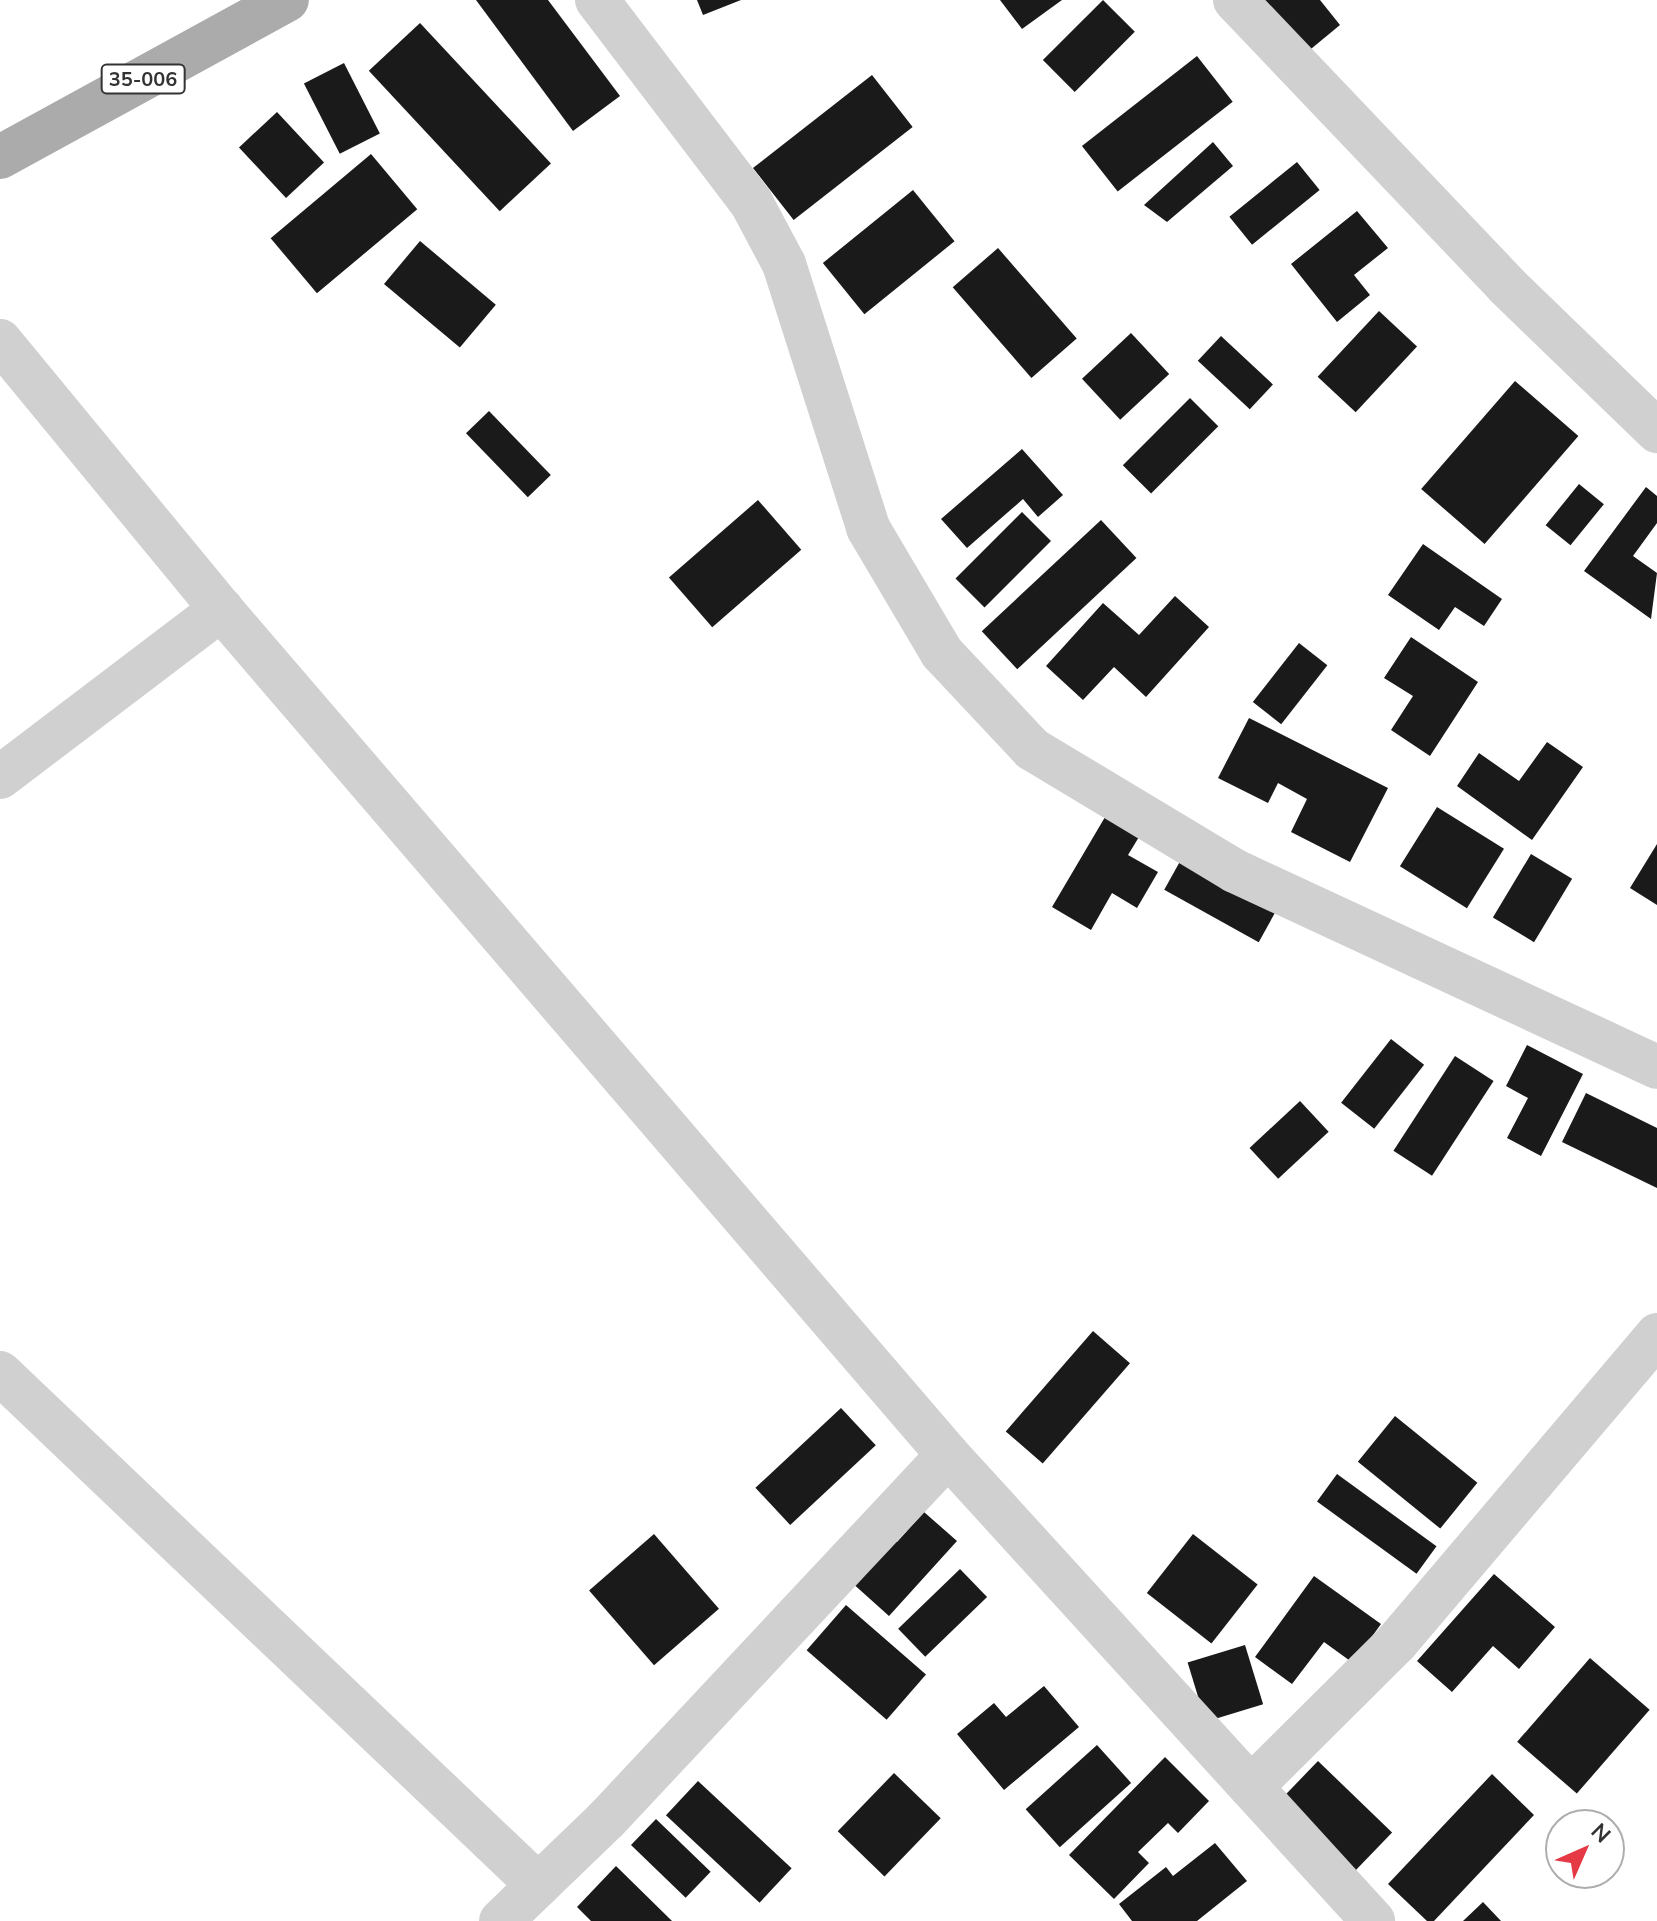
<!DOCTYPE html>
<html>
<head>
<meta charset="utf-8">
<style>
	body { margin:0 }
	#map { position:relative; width:1657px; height:1921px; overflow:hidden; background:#fff; font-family:"Nunito Sans",sans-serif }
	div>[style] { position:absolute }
	.building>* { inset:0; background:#1a1a1a; transform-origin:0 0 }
	.street>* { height:44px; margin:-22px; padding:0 22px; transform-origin:22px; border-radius:22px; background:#d0d0d0 }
	.primary>* { height:44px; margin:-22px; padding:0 22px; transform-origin:22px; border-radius:22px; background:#ababab }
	span { translate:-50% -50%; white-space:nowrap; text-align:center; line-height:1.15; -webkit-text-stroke:8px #fff; paint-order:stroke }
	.shield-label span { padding:2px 6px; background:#fff; border:2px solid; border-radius:6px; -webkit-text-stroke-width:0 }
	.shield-label { font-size:20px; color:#333; font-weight:700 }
	.north { position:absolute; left:1545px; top:1809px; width:80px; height:80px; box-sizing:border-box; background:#fff; border:2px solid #adadad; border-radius:50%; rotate:45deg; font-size:22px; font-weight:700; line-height:32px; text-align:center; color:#333 }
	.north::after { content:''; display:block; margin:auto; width:28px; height:36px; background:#e63946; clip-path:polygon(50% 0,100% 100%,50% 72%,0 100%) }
</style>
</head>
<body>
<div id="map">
	<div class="building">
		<div style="clip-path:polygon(476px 0,548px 0,620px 96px,573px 131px)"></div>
		<div style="clip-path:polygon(697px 0,741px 0,703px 15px)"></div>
		<div style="clip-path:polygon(1000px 0,1062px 0,1022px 29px)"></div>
		<div style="left:1103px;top:0;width:45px;height:85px;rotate:45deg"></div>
		<div style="clip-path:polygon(1251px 0,1320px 0,1340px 25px,1300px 58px)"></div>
		<div style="left:420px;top:23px;width:192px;height:70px;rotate:47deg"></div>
		<div style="left:1197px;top:56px;width:58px;height:146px;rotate:52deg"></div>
		<div style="left:344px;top:63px;width:79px;height:45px;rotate:63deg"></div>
		<div style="left:872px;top:75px;width:66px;height:151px;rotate:52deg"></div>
		<div style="left:277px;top:112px;width:69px;height:52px;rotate:47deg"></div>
		<div style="clip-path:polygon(1213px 142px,1233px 166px,1167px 222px,1144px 205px)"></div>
		<div style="left:371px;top:154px;width:72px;height:131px;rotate:50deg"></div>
		<div style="left:1297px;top:162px;width:36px;height:87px;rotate:51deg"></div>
		<div style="left:913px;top:190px;width:66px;height:116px;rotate:51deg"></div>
		<div style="clip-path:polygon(1357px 211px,1388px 248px,1354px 275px,1370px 295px,1337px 322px,1291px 264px)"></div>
		<div style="left:420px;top:241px;width:99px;height:56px;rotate:40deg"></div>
		<div style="left:998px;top:248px;width:120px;height:60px;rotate:49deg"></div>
		<div style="left:1379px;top:311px;width:52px;height:90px;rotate:43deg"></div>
		<div style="left:1131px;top:333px;width:56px;height:67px;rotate:47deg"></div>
		<div style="left:1221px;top:336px;width:71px;height:34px;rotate:43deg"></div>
		<div style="left:1515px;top:381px;width:84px;height:143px;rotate:41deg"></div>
		<div style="left:1190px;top:398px;width:40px;height:95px;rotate:45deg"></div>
		<div style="left:489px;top:411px;width:89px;height:32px;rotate:46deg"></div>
		<div style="clip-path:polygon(1022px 449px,1063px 495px,1038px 517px,1023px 499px,967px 548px,941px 519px)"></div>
		<div style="left:1579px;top:484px;width:32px;height:53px;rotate:39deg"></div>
		<div style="clip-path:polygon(1646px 487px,1657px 496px,1657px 523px,1633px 556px,1657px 573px,1651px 619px,1584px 571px)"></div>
		<div style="left:758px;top:500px;width:66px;height:118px;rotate:49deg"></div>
		<div style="left:1022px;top:512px;width:41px;height:94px;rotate:45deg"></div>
		<div style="left:1101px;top:520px;width:52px;height:163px;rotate:47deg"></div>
		<div style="clip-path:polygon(1423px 544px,1502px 599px,1484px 626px,1455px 607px,1439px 630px,1388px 595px)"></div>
		<div style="clip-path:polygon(1175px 596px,1209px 627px,1146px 697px,1114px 667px,1083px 700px,1046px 666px,1103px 603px,1139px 635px)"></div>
		<div style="clip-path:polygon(1411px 637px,1478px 682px,1430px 756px,1391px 730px,1413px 696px,1384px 678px)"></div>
		<div style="left:1299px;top:643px;width:36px;height:75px;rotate:38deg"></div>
		<div style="clip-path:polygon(1249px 718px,1388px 788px,1350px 862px,1291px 832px,1307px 799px,1278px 783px,1268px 803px,1218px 778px)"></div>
		<div style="clip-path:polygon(1547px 742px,1583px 767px,1532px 840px,1457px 786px,1479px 753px,1519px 781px)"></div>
		<div style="left:1437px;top:807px;width:79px;height:70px;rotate:32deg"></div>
		<div style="clip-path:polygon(1108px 812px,1142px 832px,1128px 855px,1158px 872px,1137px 908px,1112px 893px,1091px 930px,1052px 907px)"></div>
		<div style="clip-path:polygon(1657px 844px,1657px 905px,1630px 888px)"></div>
		<div style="left:1188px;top:847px;width:108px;height:49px;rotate:29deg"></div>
		<div style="left:1531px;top:854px;width:48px;height:74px;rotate:31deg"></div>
		<div style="left:1391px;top:1039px;width:42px;height:81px;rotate:38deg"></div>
		<div style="clip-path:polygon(1527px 1045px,1583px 1074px,1541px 1156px,1507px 1138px,1528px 1098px,1506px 1086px)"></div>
		<div style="left:1455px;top:1056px;width:46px;height:113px;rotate:33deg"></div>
		<div style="clip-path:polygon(1586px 1093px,1657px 1128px,1657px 1188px,1562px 1142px)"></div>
		<div style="left:1300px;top:1101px;width:42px;height:69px;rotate:47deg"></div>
		<div style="left:1093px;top:1331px;width:49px;height:133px;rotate:41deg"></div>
		<div style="left:841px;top:1408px;width:51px;height:117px;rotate:47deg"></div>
		<div style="left:1395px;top:1416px;width:106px;height:59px;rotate:39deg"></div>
		<div style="left:1337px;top:1474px;width:123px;height:34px;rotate:36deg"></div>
		<div style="clip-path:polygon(924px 1512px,957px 1541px,889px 1616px,850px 1581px,891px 1536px,897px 1542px)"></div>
		<div style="left:654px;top:1534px;width:99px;height:86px;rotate:49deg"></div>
		<div style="left:1193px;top:1534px;width:82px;height:75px;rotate:38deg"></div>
		<div style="left:960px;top:1569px;width:39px;height:86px;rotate:46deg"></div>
		<div style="clip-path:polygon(1494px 1574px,1555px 1627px,1519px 1669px,1493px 1646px,1452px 1692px,1417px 1661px)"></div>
		<div style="clip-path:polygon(1314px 1576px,1381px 1624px,1353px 1663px,1324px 1642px,1292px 1684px,1255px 1657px)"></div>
		<div style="left:846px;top:1605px;width:106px;height:60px;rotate:41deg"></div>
		<div style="left:1245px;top:1645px;width:62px;height:60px;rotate:73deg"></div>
		<div style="left:1590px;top:1658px;width:79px;height:111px;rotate:41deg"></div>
		<div style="clip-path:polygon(1044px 1686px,1079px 1727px,1004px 1790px,957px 1734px,994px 1703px,1006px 1717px)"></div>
		<div style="left:1097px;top:1745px;width:51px;height:96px;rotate:48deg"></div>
		<div style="clip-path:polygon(1165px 1757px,1209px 1801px,1178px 1833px,1168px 1823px,1138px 1852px,1149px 1863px,1114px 1899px,1069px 1855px)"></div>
		<div style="left:1318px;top:1761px;width:103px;height:60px;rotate:44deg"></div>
		<div style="left:894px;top:1773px;width:65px;height:81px;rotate:44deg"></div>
		<div style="clip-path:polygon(1492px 1774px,1534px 1815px,1434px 1921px,1427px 1921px,1388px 1884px)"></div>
		<div style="left:698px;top:1781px;width:128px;height:47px;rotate:43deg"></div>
		<div style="left:656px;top:1819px;width:76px;height:36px;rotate:44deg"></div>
		<div style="clip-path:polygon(1215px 1843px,1247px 1881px,1197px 1921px,1132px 1921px,1119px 1904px,1166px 1867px,1173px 1876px)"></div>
		<div style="clip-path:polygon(616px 1866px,672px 1921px,591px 1921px,577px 1907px)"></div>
		<div style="clip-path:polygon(1483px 1902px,1501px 1921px,1463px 1921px)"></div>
	</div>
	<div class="street">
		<div style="left:597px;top:0;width:254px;rotate:52.7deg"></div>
		<div style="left:751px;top:202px;width:70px;rotate:62deg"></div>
		<div style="left:784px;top:264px;width:277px;rotate:72.3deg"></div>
		<div style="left:868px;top:528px;width:145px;rotate:59.4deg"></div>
		<div style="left:942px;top:653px;width:132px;rotate:46.8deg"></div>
		<div style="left:1032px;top:749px;width:237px;rotate:31deg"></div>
		<div style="left:1235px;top:871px;width:465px;rotate:24.9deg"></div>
		<div style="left:1235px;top:0;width:395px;rotate:46.4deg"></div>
		<div style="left:1507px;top:286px;width:209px;rotate:44deg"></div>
		<div style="left:0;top:341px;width:347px;rotate:50.5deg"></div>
		<div style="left:221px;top:609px;width:1115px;rotate:49.33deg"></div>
		<div style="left:948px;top:1455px;width:631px;rotate:47.63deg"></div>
		<div style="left:0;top:777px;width:278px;rotate:-37.2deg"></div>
		<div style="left:0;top:1373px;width:743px;rotate:43.58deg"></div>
		<div style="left:1251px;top:1787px;width:204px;rotate:-44.8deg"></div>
		<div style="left:1396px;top:1643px;width:404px;rotate:-49.7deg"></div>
		<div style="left:501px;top:1921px;width:146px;rotate:-43.9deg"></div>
		<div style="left:606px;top:1820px;width:500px;rotate:-46.86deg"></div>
	</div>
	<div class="primary">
		<div style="left:0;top:157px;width:327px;rotate:-28.7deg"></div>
	</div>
	<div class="shield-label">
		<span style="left:143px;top:79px">35-006</span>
	</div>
	<div class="north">N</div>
</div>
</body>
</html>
